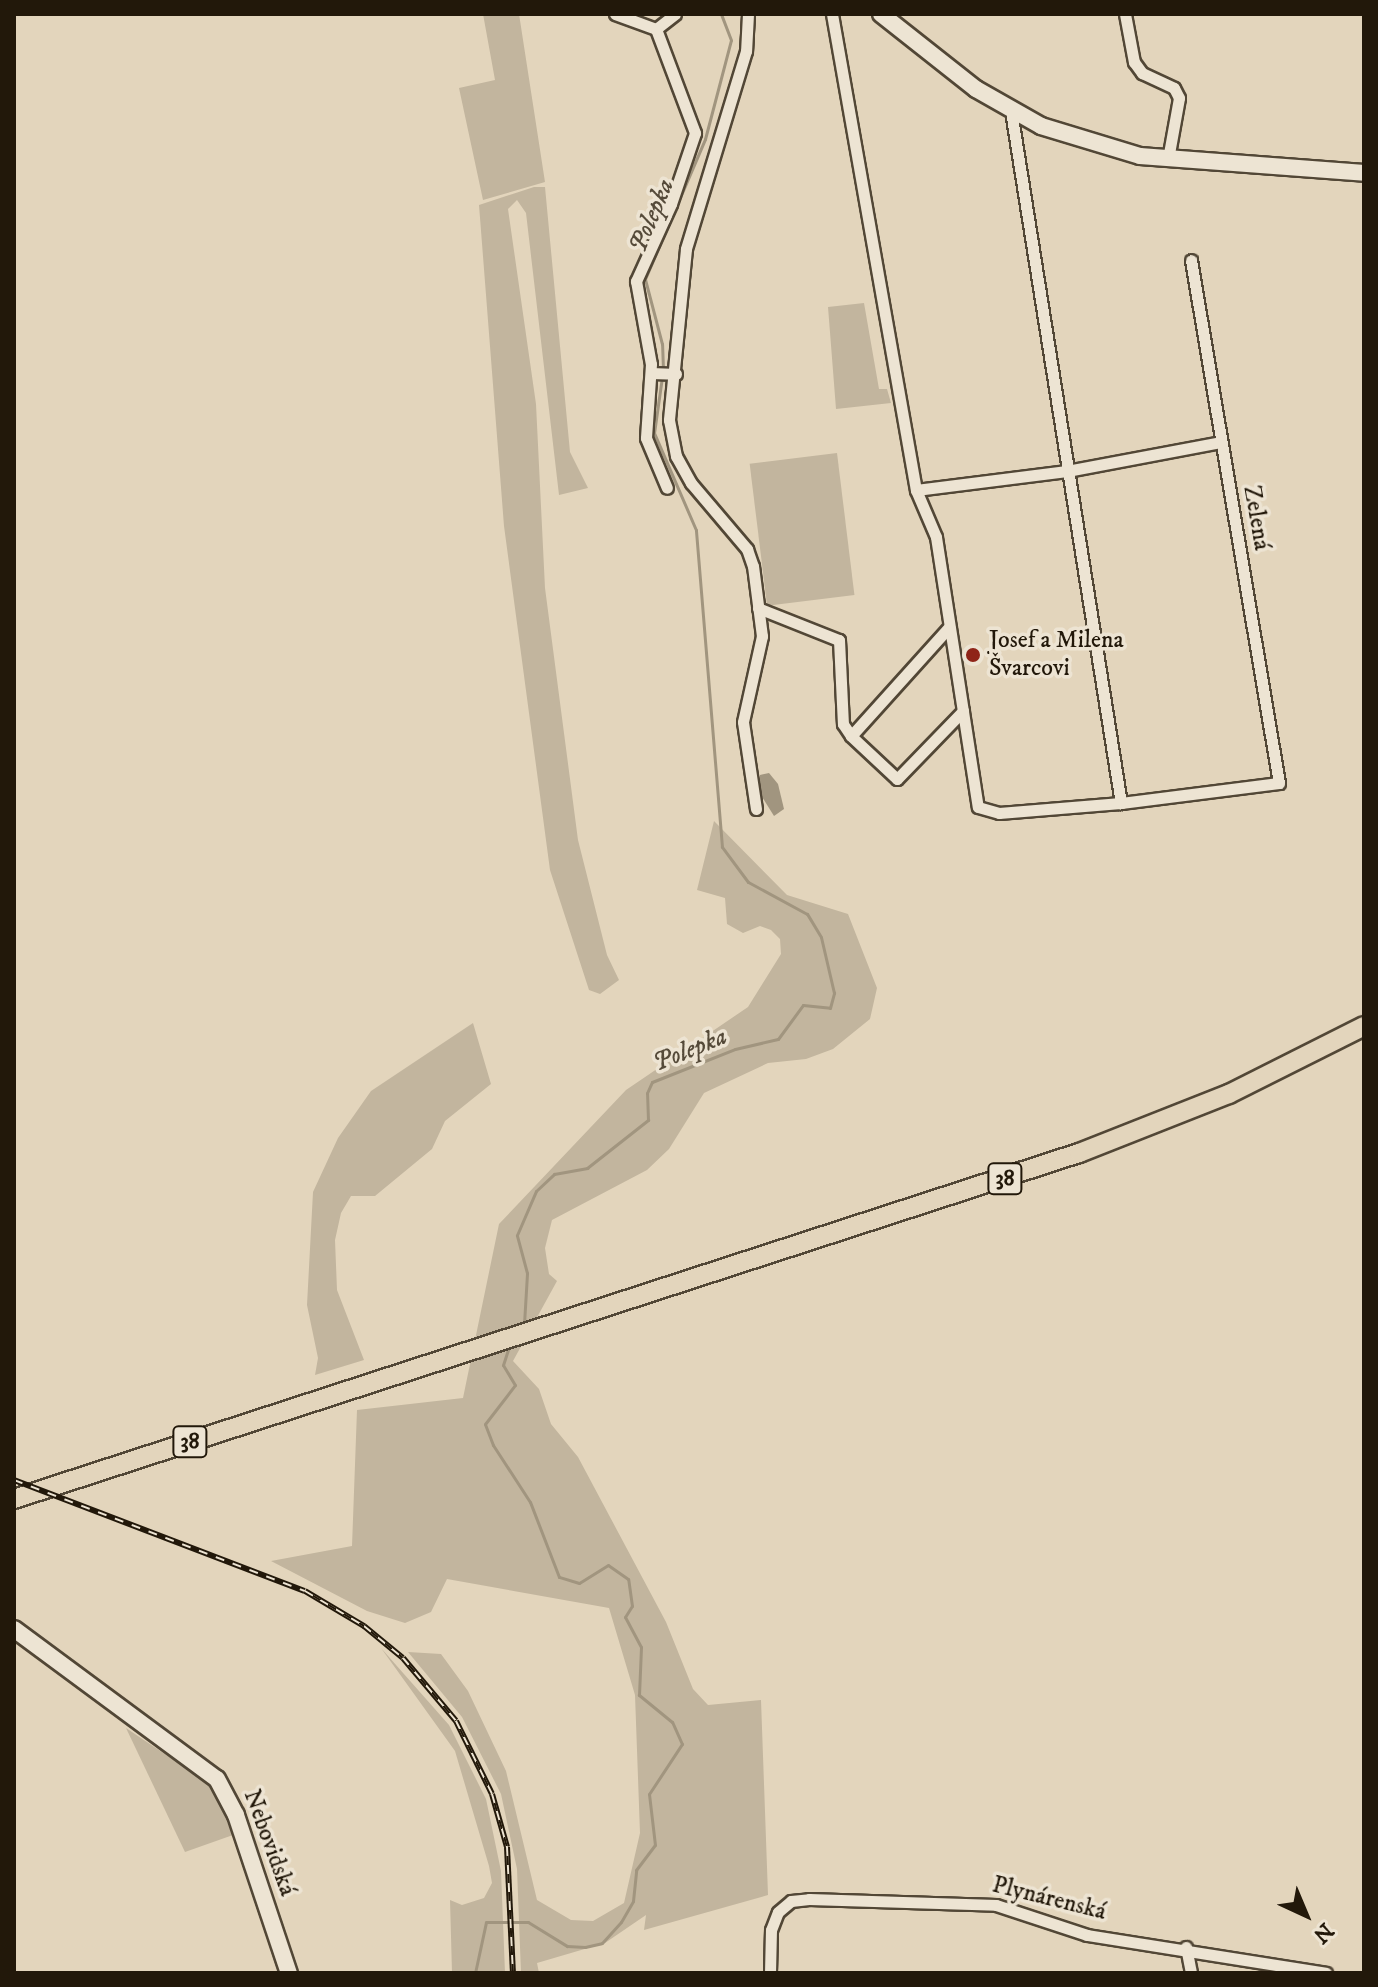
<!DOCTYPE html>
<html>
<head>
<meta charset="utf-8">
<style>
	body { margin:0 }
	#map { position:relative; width:1378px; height:1987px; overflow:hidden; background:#e3d5bc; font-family:"IM FELL DW Pica",serif }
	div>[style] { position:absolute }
	.green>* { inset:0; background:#c2b59e; transform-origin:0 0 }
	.water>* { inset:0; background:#a1957f }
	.stream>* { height:3px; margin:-1.5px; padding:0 1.5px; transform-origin:1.5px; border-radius:1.5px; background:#a1957f }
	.roads { filter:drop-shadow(2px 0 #524736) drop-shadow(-2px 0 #524736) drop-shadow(0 2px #524736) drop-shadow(0 -2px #524736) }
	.street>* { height:11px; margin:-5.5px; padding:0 5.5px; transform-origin:5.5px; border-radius:5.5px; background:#ede4d3 }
	.secondary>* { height:16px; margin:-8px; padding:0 8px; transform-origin:8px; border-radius:8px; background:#ede4d3 }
	.primary>* { height:18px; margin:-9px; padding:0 9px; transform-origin:9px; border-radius:9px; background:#e3d5bc }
	.rail>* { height:6px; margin-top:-3px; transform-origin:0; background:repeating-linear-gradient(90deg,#ede4d3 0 9px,#22180a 0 18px); box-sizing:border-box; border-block:2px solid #22180a }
	.dots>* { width:22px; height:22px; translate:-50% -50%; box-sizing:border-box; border:4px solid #ede4d3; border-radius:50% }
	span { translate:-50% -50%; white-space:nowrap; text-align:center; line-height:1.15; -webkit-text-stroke:7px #ede4d3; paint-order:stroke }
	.shield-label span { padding:2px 6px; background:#ede4d3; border:2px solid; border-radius:6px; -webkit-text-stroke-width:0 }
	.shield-label { font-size:22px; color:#22180a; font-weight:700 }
	.street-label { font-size:24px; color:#22180a }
	.poi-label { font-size:24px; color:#22180a }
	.left { translate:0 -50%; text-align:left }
	.water-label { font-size:26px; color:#554a39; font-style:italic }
	.frame { position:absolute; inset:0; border:16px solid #22180a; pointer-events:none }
	.north { position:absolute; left:1266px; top:1875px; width:80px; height:80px; -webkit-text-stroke:6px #ede4d3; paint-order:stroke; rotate:136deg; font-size:22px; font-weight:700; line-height:32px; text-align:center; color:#22180a }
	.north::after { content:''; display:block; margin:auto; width:28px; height:36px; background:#22180a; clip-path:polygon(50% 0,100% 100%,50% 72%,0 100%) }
</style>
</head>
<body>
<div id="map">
	<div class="green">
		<div style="clip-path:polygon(483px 14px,519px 14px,545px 182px,483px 200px,459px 88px,495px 80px)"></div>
		<div style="clip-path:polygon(534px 187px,545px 187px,570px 452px,588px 488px,559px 495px,526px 213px,517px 200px,508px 209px,536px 404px,545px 588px,578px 840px,607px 955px,619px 980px,600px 994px,589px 990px,550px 870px,504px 526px,479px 205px)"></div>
		<div style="clip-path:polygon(864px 303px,879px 389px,887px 389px,891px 403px,836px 409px,828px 307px)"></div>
		<div style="left:837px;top:453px;width:143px;height:88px;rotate:83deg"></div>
		<div style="clip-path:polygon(714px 821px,787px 895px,848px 914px,877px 988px,870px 1019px,833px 1049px,806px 1059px,768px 1063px,704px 1093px,669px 1149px,647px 1170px,552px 1220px,545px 1248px,549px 1274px,557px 1281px,513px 1361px,539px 1389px,551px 1424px,578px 1457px,666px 1622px,693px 1689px,708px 1705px,761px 1700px,768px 1895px,644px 1930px,646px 1915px,605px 1943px,537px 1963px,539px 1973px,521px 1973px,517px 1869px,501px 1794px,462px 1717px,408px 1652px,441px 1654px,468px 1691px,506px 1771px,537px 1900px,571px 1920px,593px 1921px,624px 1903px,640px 1833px,635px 1695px,609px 1608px,447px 1579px,431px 1612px,405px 1623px,367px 1611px,271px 1561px,352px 1546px,357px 1410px,463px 1398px,499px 1224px,626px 1090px,748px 1007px,781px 954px,780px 939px,771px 930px,760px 926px,743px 933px,727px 924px,725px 898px,697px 890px)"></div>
		<div style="clip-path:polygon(473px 1023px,491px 1084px,445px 1121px,432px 1149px,375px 1196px,351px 1196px,341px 1213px,335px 1240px,337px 1290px,364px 1360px,315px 1375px,318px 1358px,307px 1305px,313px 1192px,338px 1138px,371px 1091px)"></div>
		<div style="clip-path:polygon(381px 1648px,449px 1725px,486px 1799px,501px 1871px,505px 1973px,452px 1973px,450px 1900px,462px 1905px,484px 1898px,492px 1883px,489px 1866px,455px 1751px)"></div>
		<div style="clip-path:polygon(126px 1728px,211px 1785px,233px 1835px,185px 1852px)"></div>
	</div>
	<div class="water">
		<div style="clip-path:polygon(769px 773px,778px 784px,784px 809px,774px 816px,759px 792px,760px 775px)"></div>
	</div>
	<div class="stream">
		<div style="left:663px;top:370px;width:26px;rotate:-92deg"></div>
		<div style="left:662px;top:344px;width:67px;rotate:-104.7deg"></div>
		<div style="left:645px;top:279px;width:152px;rotate:-66.8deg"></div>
		<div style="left:705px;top:139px;width:102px;rotate:-75.3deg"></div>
		<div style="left:731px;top:40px;width:28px;rotate:-111deg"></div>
		<div style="left:524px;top:1324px;width:51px;rotate:-86.6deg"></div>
		<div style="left:527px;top:1273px;width:39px;rotate:-105deg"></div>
		<div style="left:517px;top:1235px;width:48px;rotate:-66.6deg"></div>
		<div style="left:536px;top:1191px;width:25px;rotate:-43deg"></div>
		<div style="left:554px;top:1174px;width:34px;rotate:-10deg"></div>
		<div style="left:587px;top:1168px;width:78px;rotate:-38.2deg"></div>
		<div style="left:648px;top:1120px;width:27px;rotate:-92deg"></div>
		<div style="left:647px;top:1093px;width:12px;rotate:-66deg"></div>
		<div style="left:652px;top:1082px;width:89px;rotate:-21.7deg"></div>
		<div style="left:735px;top:1049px;width:44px;rotate:-13.1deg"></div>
		<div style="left:778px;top:1039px;width:42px;rotate:-53.7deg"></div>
		<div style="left:803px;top:1005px;width:27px;rotate:6deg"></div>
		<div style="left:830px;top:1008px;width:16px;rotate:-75deg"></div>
		<div style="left:834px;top:993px;width:57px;rotate:-103.1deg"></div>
		<div style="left:821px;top:937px;width:27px;rotate:-121deg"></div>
		<div style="left:807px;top:914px;width:67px;rotate:-151.5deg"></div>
		<div style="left:748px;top:882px;width:44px;rotate:-126.6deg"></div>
		<div style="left:722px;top:847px;width:318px;rotate:-94.7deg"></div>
		<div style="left:696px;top:530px;width:106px;rotate:-113.4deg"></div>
		<div style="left:654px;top:433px;width:57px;rotate:-81.9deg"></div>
		<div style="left:475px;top:1973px;width:52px;rotate:-77.8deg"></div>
		<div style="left:486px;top:1922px;width:42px"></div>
		<div style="left:528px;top:1922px;width:46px;rotate:31.6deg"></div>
		<div style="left:567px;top:1946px;width:18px;rotate:3deg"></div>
		<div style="left:585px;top:1947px;width:17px;rotate:-13deg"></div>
		<div style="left:602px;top:1943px;width:28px;rotate:-48deg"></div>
		<div style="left:621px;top:1922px;width:24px;rotate:-60deg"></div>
		<div style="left:633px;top:1901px;width:31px;rotate:-84deg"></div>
		<div style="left:636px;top:1870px;width:31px;rotate:-53deg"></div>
		<div style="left:655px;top:1845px;width:51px;rotate:-96.7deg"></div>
		<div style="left:649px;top:1794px;width:60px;rotate:-56.6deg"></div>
		<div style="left:682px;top:1744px;width:24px;rotate:-114deg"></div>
		<div style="left:672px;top:1722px;width:43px;rotate:-140.7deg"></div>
		<div style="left:639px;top:1695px;width:48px;rotate:-87.6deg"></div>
		<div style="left:641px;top:1647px;width:34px;rotate:-118deg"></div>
		<div style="left:625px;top:1617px;width:13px;rotate:-58deg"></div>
		<div style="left:632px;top:1606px;width:27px;rotate:-98deg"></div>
		<div style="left:628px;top:1579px;width:24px;rotate:-145deg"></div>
		<div style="left:608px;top:1565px;width:34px;rotate:148deg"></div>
		<div style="left:579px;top:1583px;width:21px;rotate:-163deg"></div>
		<div style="left:559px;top:1577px;width:80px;rotate:-111.1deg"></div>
		<div style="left:530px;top:1502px;width:68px;rotate:-123deg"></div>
		<div style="left:493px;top:1445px;width:22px;rotate:-111deg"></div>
		<div style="left:485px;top:1424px;width:49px;rotate:-52.4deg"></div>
		<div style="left:515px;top:1385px;width:23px;rotate:-121deg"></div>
		<div style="left:503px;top:1365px;width:20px;rotate:-72deg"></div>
	</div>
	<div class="roads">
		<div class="street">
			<div style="left:615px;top:14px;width:44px;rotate:20.1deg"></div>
			<div style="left:656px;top:29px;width:111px;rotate:69.4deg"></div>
			<div style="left:695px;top:133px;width:75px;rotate:108.7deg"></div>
			<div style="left:671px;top:204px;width:85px;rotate:114.4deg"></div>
			<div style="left:636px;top:281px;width:84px;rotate:79.8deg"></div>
			<div style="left:651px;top:364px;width:74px;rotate:93.9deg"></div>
			<div style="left:646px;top:438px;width:54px;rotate:67.2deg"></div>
			<div style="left:748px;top:14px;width:37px;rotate:93deg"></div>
			<div style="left:746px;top:51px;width:207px;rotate:106.9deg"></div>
			<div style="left:686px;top:249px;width:172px;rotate:95.7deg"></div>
			<div style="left:669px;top:420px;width:37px;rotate:79deg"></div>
			<div style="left:676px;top:456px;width:31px;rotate:61deg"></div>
			<div style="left:691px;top:483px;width:87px;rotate:49.7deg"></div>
			<div style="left:747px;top:549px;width:18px;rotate:71deg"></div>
			<div style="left:753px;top:566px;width:71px;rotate:82.7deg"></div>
			<div style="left:762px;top:636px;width:88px;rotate:102.5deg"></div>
			<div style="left:743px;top:722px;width:88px;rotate:81.5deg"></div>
			<div style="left:832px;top:14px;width:483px;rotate:80deg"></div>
			<div style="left:916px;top:490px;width:51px;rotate:66.9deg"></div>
			<div style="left:936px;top:537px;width:273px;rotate:81.2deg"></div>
			<div style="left:978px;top:807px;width:22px;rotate:16deg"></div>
			<div style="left:999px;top:813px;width:122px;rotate:-4.7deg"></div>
			<div style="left:1121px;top:803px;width:159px;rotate:-7.2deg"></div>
			<div style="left:1279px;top:783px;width:530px;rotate:-99.55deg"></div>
			<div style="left:1125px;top:14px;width:49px;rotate:79.4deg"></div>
			<div style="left:1134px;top:62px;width:14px;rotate:54deg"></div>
			<div style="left:1142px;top:73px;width:35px;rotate:25deg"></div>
			<div style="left:1174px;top:88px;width:11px;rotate:63deg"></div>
			<div style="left:1179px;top:98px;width:62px;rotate:100.2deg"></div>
			<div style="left:656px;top:29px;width:24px;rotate:-38deg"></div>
			<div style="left:1011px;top:111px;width:701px;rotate:80.97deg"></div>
			<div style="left:651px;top:373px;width:25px;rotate:2deg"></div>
			<div style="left:916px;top:490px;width:152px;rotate:-7.2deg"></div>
			<div style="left:1067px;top:471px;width:156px;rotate:-10.7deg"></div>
			<div style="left:758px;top:608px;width:87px;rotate:21.6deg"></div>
			<div style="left:839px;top:640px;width:84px;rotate:87.3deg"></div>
			<div style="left:843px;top:724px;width:14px;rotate:56deg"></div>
			<div style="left:851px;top:736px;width:147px;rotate:-48deg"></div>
			<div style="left:851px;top:736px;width:63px;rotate:43.1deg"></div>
			<div style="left:897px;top:779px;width:95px;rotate:-45.9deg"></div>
			<div style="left:1186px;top:1947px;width:26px;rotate:79deg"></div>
			<div style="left:770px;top:1973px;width:43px;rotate:-88.7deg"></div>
			<div style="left:771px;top:1930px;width:19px;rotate:-69deg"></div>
			<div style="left:778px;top:1912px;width:17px;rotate:-40deg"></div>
			<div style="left:791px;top:1901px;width:18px;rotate:-6deg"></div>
			<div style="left:809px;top:1899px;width:187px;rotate:1.8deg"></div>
			<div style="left:996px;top:1905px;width:96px;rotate:18.2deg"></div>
			<div style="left:1087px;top:1935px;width:242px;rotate:9deg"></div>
		</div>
		<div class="secondary">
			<div style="left:881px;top:14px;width:121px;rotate:38.3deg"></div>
			<div style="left:976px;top:89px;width:75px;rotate:29.6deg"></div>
			<div style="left:1041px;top:126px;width:103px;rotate:16.9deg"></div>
			<div style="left:1140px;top:156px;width:225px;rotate:4.3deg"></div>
			<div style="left:14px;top:1629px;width:252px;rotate:36.5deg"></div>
			<div style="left:217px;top:1779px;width:41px;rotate:62.2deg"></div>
			<div style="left:236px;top:1815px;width:167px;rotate:71.5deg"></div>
		</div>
		<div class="primary">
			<div style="left:14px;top:1499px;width:1120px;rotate:-18deg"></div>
			<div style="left:1079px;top:1153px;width:161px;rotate:-21.5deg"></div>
			<div style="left:1229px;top:1094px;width:151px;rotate:-26.7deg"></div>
		</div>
	</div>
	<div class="rail">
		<div style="left:14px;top:1480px;width:311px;rotate:20.9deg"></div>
		<div style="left:305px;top:1591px;width:69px;rotate:30.7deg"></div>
		<div style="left:364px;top:1626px;width:50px;rotate:39.4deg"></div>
		<div style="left:403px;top:1658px;width:82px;rotate:49.9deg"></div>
		<div style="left:456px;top:1721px;width:81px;rotate:63.7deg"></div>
		<div style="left:492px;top:1794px;width:55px;rotate:74.2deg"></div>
		<div style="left:507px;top:1847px;width:126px;rotate:87.3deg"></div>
	</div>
	<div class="dots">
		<div style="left:973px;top:655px;background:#8f2418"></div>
	</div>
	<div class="shield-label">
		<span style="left:1005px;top:1179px">38</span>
		<span style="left:190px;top:1442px">38</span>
	</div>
	<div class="street-label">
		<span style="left:1256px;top:518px;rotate:80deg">Zelená</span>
		<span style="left:269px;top:1843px;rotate:70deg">Nebovidská</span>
		<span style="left:1049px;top:1899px;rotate:14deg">Plynárenská</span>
	</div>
	<div class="poi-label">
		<span class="left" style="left:989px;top:655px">Josef a Milena<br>Švarcovi</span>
	</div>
	<div class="water-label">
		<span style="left:652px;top:216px;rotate:-67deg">Polepka</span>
		<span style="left:690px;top:1050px;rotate:-22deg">Polepka</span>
	</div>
	<div class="frame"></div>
	<div class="north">N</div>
</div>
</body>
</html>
